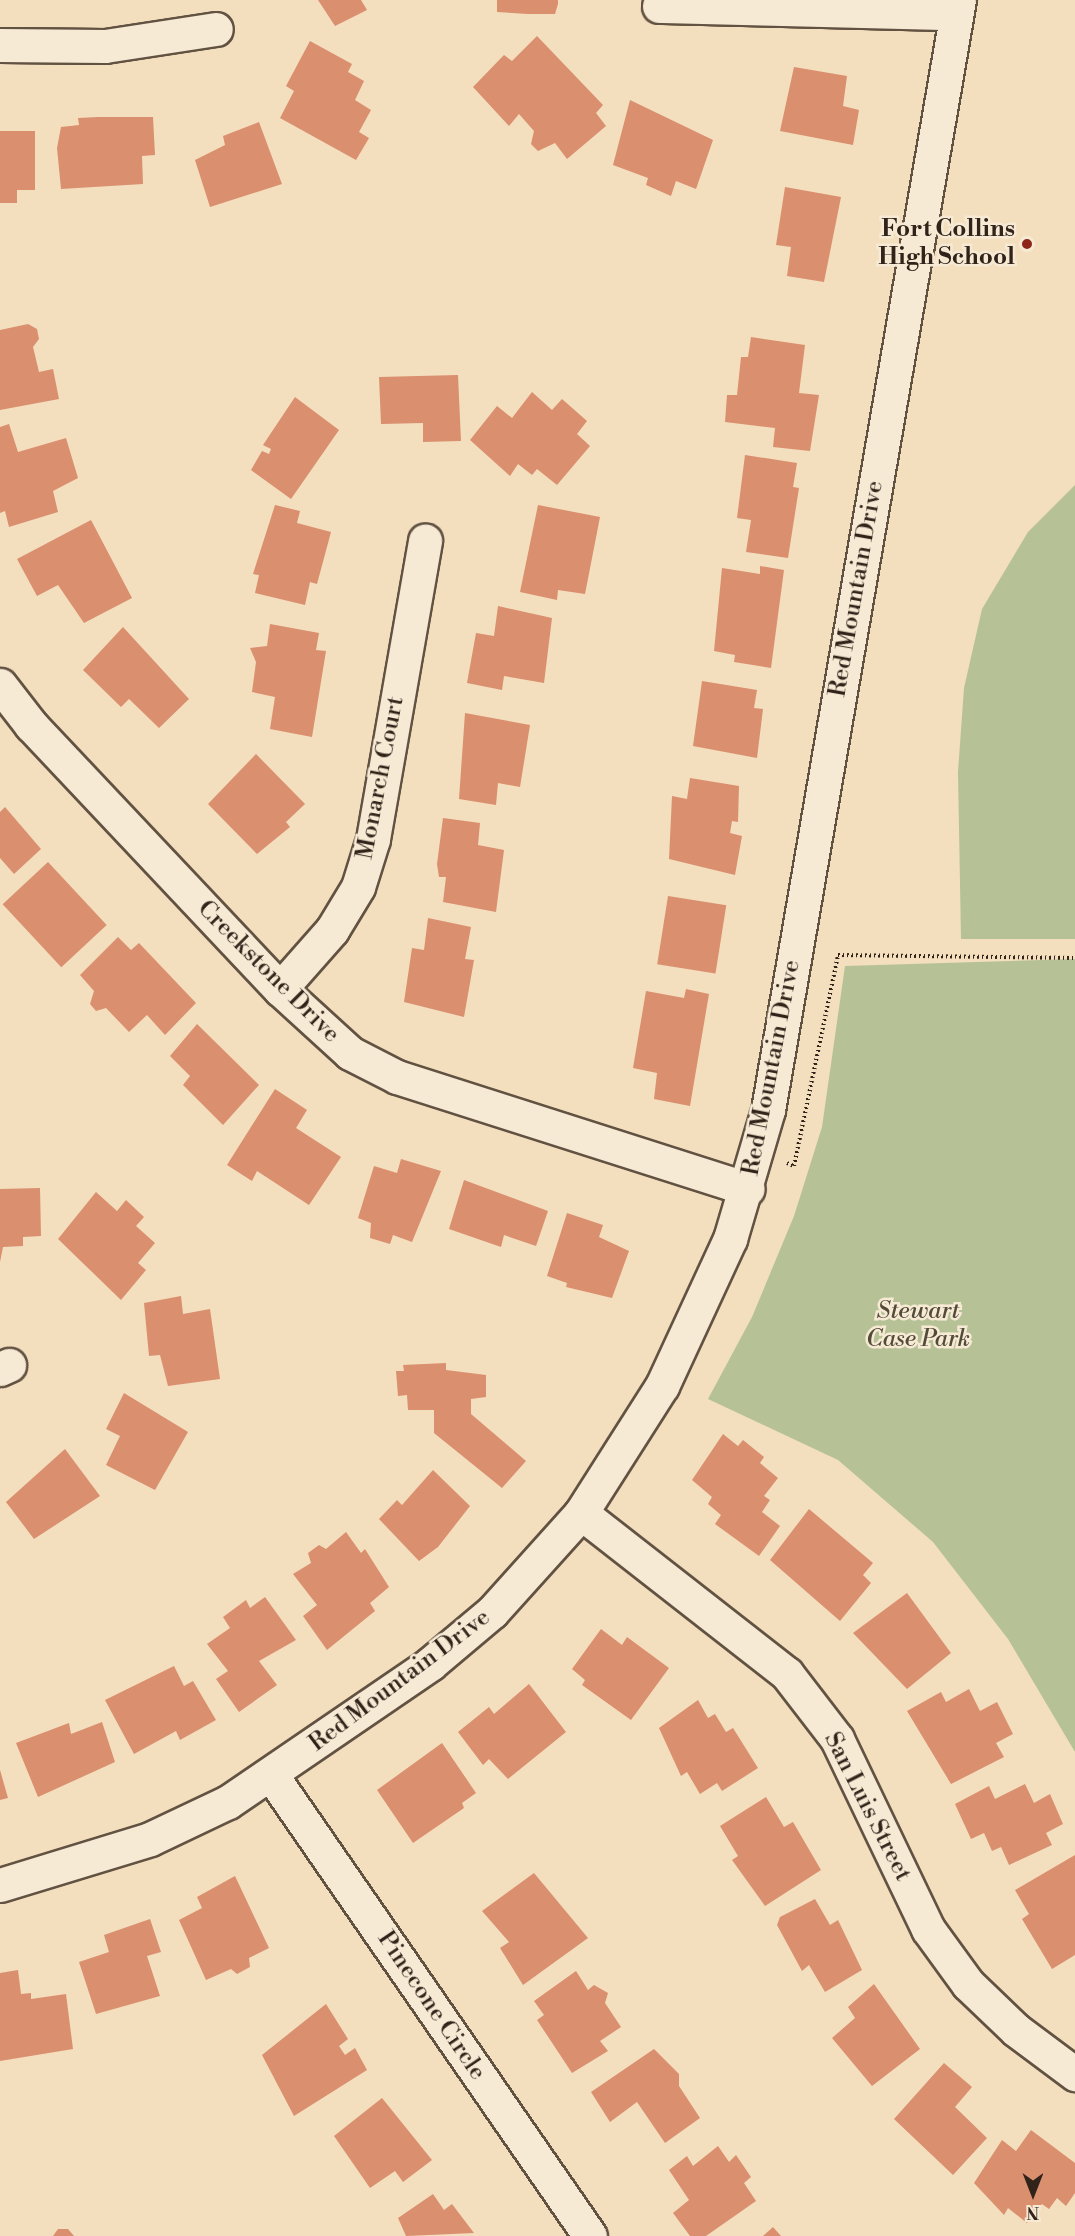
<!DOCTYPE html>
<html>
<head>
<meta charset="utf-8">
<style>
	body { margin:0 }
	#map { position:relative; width:1075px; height:2236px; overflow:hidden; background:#f3debe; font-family:"Libre Bodoni",serif }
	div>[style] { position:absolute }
	.green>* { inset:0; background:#b6c295 }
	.building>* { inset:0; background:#da8f6f; transform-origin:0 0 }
	.path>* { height:4px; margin-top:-2px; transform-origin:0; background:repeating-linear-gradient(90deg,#312319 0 1.5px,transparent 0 4.5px) }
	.roads { filter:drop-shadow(2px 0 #625242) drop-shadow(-2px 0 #625242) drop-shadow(0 2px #625242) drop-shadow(0 -2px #625242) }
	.street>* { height:33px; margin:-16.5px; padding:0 16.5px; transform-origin:16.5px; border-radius:16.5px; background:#f7ead5 }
	.dots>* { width:16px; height:16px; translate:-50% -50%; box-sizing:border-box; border:3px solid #f7ead5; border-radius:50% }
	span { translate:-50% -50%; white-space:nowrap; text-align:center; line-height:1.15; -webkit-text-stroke:5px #f7ead5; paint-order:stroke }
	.poi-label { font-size:24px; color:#312319; font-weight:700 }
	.right { translate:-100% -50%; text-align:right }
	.street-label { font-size:24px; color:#312319 }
	.park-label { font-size:24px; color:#524b38; font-style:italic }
	.north { position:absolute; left:1003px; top:2164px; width:60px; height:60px; -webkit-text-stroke:4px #f7ead5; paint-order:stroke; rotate:180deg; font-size:16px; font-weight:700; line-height:24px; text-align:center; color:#312319 }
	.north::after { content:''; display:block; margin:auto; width:21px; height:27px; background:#312319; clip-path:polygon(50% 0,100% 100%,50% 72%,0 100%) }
</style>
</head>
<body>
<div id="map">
	<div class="green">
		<div style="clip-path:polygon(1075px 485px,1075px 939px,961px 939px,958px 772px,964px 688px,982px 609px,1028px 532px)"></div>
		<div style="clip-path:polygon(1075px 959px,1075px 1752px,1008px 1639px,933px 1542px,838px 1460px,708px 1399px,752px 1317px,794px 1216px,822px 1127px,845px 966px)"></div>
	</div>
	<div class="building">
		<div style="clip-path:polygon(318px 0,361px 0,367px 10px,335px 26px)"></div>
		<div style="clip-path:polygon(497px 0,558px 0,558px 4px,555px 14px,528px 14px,497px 12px)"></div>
		<div style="clip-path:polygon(537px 36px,603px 105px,596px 113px,606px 126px,567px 159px,555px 143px,538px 151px,531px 144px,534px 131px,519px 114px,509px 126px,473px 87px,504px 55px,512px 61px)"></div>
		<div style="clip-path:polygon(310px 41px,352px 64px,348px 72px,364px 81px,355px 100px,371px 110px,359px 132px,369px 138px,356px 160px,280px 118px,294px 91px,286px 86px)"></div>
		<div style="clip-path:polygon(794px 67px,847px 76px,843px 106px,859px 110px,853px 145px,780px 131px)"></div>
		<div style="clip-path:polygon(630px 100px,713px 140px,696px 189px,676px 181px,671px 196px,646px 185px,648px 178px,613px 165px)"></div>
		<div style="clip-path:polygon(98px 117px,153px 117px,155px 155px,142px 156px,143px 184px,61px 189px,57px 148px,61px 127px,79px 125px,78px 118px)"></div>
		<div style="clip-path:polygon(259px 122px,282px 184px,210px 207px,195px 160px,225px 145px,223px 136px)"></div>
		<div style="clip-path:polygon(0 131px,35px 131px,35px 190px,17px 190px,17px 203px,0 203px)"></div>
		<div style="clip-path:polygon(785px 187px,841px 197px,824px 282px,787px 276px,791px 247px,776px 245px)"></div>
		<div style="clip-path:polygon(28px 324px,37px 329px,39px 339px,33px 347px,39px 372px,53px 369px,59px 399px,0 410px,0 330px)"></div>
		<div style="clip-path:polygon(751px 337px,805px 345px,799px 393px,819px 395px,810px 451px,773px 447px,775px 428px,725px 422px,727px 395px,737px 395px,741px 357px,748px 357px)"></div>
		<div style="clip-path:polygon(458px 375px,461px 441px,423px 442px,423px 423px,381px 424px,379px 377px)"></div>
		<div style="clip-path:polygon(532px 392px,552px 410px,562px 399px,587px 421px,577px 434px,590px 446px,557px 485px,537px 469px,532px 475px,518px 464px,510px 476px,470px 440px,497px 406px,512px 418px)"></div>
		<div style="clip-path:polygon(295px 397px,339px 430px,291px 499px,251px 470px,262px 451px,269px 454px,271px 449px,263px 445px)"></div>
		<div style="clip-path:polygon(9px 424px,18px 452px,66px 438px,78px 478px,53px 491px,58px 512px,9px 527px,5px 511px,0 513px,0 427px)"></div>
		<div style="clip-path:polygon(745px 455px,797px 463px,793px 487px,799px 488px,788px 558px,746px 552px,751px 520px,737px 518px)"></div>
		<div style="clip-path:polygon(275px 505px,300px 511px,297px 523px,331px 532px,317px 584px,310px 582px,305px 605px,255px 593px,259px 575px,253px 574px)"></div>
		<div style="clip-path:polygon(538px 505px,600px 517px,585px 594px,558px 590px,557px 600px,520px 592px)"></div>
		<div style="clip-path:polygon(91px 520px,132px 598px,84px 623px,58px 585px,37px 596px,17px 559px)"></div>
		<div style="clip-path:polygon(760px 566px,784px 570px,771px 668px,734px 662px,735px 655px,714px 651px,722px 568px,760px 574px)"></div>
		<div style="clip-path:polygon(498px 606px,552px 618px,544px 683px,504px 676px,502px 690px,467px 683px,476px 633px,494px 636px)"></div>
		<div style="clip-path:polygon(270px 624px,319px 633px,316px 650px,326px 651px,312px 737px,270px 729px,275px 697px,252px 692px,256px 662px,250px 648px,267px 646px)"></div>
		<div style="clip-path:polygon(123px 627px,189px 699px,159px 728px,129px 699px,121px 707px,83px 670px)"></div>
		<div style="clip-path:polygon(702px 681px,757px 690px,754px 708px,763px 709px,757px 758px,693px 746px)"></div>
		<div style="clip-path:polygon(465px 713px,530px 725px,520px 787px,498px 783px,496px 805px,459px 799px)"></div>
		<div style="clip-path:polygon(256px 754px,305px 804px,286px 822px,290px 827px,257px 854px,208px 804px)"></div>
		<div style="clip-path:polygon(690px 778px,739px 786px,738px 822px,732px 821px,730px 833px,742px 836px,735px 875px,669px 859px,672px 796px,687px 799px)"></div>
		<div style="clip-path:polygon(5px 807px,41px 849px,14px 874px,0 858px,0 812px)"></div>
		<div style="clip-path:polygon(443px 818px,480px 823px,478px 845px,504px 850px,496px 912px,443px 902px,446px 877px,439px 877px,437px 864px)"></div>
		<div style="left:48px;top:862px;width:86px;height:62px;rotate:47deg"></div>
		<div style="left:668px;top:896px;width:59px;height:69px;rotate:9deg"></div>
		<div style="clip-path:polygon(428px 918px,471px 927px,465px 959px,474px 960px,464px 1017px,404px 1002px,412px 948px,424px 950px)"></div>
		<div style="clip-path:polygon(118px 937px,131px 950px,139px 943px,196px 1003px,165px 1035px,147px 1015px,129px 1032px,106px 1008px,96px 1011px,90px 1004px,94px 991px,80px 975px)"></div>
		<div style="clip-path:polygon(686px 989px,709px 994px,690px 1106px,654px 1099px,657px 1073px,633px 1068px,646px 991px,684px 998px)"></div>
		<div style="clip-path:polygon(197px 1024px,259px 1085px,223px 1125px,183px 1085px,190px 1076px,170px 1056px)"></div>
		<div style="clip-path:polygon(275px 1089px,307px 1110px,296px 1128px,341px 1157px,309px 1205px,257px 1171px,252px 1181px,227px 1165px)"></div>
		<div style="clip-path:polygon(401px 1159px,441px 1171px,412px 1242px,393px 1235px,390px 1244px,370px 1238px,371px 1223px,358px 1218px,374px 1166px,397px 1173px)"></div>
		<div style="clip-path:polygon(464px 1180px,548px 1211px,536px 1246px,504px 1235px,501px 1247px,449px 1229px)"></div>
		<div style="clip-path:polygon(40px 1188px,41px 1236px,23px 1237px,23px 1246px,3px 1247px,0 1262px,0 1189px)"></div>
		<div style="clip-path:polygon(96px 1192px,117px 1211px,126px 1200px,144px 1217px,136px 1226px,155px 1243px,138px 1263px,146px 1270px,121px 1300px,58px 1239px)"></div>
		<div style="clip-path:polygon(567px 1213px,603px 1225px,599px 1237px,629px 1251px,612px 1298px,566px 1287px,567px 1283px,547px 1276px)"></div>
		<div style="clip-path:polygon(181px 1296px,183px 1314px,210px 1309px,220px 1379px,168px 1386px,160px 1355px,149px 1356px,144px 1303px)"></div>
		<div style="clip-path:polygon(446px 1363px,446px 1370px,486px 1375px,486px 1397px,471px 1399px,471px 1414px,526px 1461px,502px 1488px,434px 1433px,434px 1410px,408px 1410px,407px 1395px,398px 1396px,396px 1371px,404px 1371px,403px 1365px)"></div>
		<div style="clip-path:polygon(124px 1393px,188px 1432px,155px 1490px,106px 1465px,120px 1436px,106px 1429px)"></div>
		<div style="clip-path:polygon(723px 1434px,738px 1446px,743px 1440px,764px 1457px,760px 1463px,778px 1478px,764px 1496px,770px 1500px,762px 1512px,780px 1526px,759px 1556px,715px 1524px,721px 1515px,708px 1504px,712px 1497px,692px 1480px)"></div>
		<div style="clip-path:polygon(65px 1449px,100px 1496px,34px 1539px,6px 1502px)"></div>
		<div style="clip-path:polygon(433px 1470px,470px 1506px,438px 1547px,419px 1561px,379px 1519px,397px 1500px,402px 1505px)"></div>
		<div style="clip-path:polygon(809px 1509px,873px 1563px,863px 1575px,871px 1583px,840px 1621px,770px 1560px)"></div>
		<div style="clip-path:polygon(346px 1532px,361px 1553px,365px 1549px,389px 1587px,370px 1603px,375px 1611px,327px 1650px,303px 1616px,317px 1605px,293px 1574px,311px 1563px,308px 1553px,319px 1545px,326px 1549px)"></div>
		<div style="clip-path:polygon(907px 1593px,951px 1653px,907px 1689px,853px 1633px)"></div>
		<div style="clip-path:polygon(265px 1597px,296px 1640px,259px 1661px,277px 1685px,239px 1712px,216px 1679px,228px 1671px,207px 1644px,230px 1628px,223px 1617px,246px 1600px,250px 1608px)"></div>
		<div style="clip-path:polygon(601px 1629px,622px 1645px,627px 1637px,669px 1668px,631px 1720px,582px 1685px,585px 1680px,572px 1669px)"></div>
		<div style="clip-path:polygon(174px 1666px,184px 1686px,193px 1681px,216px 1720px,180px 1740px,176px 1731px,134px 1754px,105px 1700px)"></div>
		<div style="clip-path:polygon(529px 1684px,566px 1732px,508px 1779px,489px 1759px,483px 1765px,458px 1732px,489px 1707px,494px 1714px)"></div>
		<div style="clip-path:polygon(969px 1689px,980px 1711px,997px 1702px,1013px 1734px,996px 1743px,1004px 1757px,951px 1784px,907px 1711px,941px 1692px,946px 1702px)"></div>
		<div style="clip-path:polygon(698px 1700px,708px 1718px,715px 1714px,726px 1732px,733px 1728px,758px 1768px,722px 1791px,717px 1783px,700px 1794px,687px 1772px,681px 1776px,659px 1728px)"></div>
		<div style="clip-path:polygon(102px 1722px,115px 1762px,38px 1797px,16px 1743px,69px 1723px,71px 1734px)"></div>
		<div style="clip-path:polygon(442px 1743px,476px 1793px,462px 1803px,464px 1808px,413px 1843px,377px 1790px)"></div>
		<div style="clip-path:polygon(0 1770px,8px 1798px,0 1800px)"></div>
		<div style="clip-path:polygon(1025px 1784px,1034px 1803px,1050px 1794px,1063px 1824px,1046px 1833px,1052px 1845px,1009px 1865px,1001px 1847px,992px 1851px,984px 1833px,971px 1839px,955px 1804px,989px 1786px,995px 1799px)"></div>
		<div style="clip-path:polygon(766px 1797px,784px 1827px,793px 1822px,821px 1870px,765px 1906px,732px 1860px,738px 1856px,720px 1826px)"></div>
		<div style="clip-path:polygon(1075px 1855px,1075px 1955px,1052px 1969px,1022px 1919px,1029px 1914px,1015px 1890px)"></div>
		<div style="clip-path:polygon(534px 1873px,588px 1938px,523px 1985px,500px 1948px,509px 1942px,482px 1911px)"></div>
		<div style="clip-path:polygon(235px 1876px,269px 1948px,249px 1958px,250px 1967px,237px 1974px,231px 1969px,206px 1980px,179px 1920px,202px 1908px,197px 1897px)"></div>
		<div style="clip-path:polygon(815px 1899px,830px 1925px,838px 1920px,862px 1970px,825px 1992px,809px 1965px,802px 1971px,777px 1925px,780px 1917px)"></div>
		<div style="clip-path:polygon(150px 1919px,161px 1952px,147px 1956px,160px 1996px,96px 2014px,79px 1962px,109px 1952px,104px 1935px)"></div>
		<div style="clip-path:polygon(18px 1970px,21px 1994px,31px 1993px,31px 1999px,66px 1994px,73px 2049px,0 2061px,0 1973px)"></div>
		<div style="clip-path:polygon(576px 1971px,588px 1990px,594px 1985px,608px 1993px,605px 2003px,621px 2027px,600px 2041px,608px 2051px,572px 2073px,537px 2020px,544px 2015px,534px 2001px)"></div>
		<div style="clip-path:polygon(874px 1984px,920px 2049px,872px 2086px,832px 2038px,855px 2018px,848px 2007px)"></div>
		<div style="clip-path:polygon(326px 2004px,348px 2039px,339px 2046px,345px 2055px,355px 2048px,367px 2070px,294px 2116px,262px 2055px)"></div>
		<div style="clip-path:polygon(654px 2049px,679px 2074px,679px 2086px,700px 2118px,665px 2143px,637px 2102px,610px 2122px,591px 2092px)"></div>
		<div style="clip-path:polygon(944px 2063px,972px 2087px,955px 2107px,987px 2138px,953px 2175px,894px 2119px)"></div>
		<div style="clip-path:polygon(382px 2098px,432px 2160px,403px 2182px,395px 2171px,370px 2188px,334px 2136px)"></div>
		<div style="clip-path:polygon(1031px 2130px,1075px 2163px,1075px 2193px,1066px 2206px,1057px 2198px,1049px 2209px,1042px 2204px,1027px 2223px,1008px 2208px,1004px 2215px,974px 2183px,1002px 2140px,1016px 2151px)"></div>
		<div style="clip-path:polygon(718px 2146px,729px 2162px,736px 2155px,751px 2177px,744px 2183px,756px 2201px,706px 2236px,690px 2236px,673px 2213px,689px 2200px,669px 2170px,687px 2156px,693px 2166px)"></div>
		<div style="clip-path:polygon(433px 2194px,444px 2210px,452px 2204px,474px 2233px,406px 2236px,398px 2218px)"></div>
		<div style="clip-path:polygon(773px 2227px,781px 2236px,763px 2236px)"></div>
		<div style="clip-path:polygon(58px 2229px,68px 2229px,74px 2236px,53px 2236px)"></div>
	</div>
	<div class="path">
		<div style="left:787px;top:1163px;width:8px;rotate:23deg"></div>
		<div style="left:794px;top:1166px;width:216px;rotate:-78.2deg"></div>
		<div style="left:838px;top:955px;width:237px;rotate:0.7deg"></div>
	</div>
	<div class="roads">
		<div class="street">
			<div style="left:659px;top:6px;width:297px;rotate:1.4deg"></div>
			<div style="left:0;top:45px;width:105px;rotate:0.5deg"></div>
			<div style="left:105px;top:46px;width:112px;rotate:-8.7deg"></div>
			<div style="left:0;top:685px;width:51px;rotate:52.2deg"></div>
			<div style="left:31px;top:725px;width:363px;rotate:46.7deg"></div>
			<div style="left:280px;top:989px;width:95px;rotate:42.4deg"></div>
			<div style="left:350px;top:1053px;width:53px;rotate:27.1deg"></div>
			<div style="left:397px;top:1077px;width:368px;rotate:17.7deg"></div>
			<div style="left:280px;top:989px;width:79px;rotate:-48.6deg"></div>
			<div style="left:332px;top:930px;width:50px;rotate:-58.8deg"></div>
			<div style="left:358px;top:887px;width:50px;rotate:-72.6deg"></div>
			<div style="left:373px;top:839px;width:303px;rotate:-80.1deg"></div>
			<div style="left:0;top:1369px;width:10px;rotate:-24deg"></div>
			<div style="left:581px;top:1513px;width:261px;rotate:38deg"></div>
			<div style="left:787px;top:1674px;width:82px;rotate:52.4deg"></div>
			<div style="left:837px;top:1739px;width:211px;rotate:64.4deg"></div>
			<div style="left:928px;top:1929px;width:68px;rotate:54deg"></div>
			<div style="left:968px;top:1984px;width:66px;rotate:43.8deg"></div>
			<div style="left:1016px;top:2030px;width:74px;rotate:36.7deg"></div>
			<div style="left:272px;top:1776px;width:559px;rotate:55.34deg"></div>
			<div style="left:0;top:1885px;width:157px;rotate:-17deg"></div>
			<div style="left:150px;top:1839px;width:86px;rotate:-25.4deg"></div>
			<div style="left:228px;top:1802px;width:245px;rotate:-34.3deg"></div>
			<div style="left:430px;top:1664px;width:81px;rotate:-40deg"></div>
			<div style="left:492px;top:1612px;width:133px;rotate:-48deg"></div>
			<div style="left:581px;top:1513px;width:151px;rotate:-57.5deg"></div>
			<div style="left:662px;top:1386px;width:162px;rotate:-65.2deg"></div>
			<div style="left:730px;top:1239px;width:134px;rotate:-73.6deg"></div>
			<div style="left:768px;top:1110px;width:1126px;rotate:-80.24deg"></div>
		</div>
	</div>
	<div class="dots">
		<div style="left:1027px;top:244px;background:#8f2418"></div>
	</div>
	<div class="poi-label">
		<span class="right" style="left:1015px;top:244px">Fort Collins<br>High School</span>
	</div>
	<div class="street-label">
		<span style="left:857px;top:589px;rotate:-80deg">Red Mountain Drive</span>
		<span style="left:381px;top:778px;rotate:-79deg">Monarch Court</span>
		<span style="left:268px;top:972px;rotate:45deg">Creekstone Drive</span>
		<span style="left:772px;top:1068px;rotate:-79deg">Red Mountain Drive</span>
		<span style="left:400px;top:1681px;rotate:-37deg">Red Mountain Drive</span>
		<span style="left:867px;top:1807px;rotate:63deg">San Luis Street</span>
		<span style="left:431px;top:2006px;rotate:56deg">Pinecone Circle</span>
	</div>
	<div class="park-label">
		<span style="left:918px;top:1326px">Stewart<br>Case Park</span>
	</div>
	<div class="north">N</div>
</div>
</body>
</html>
